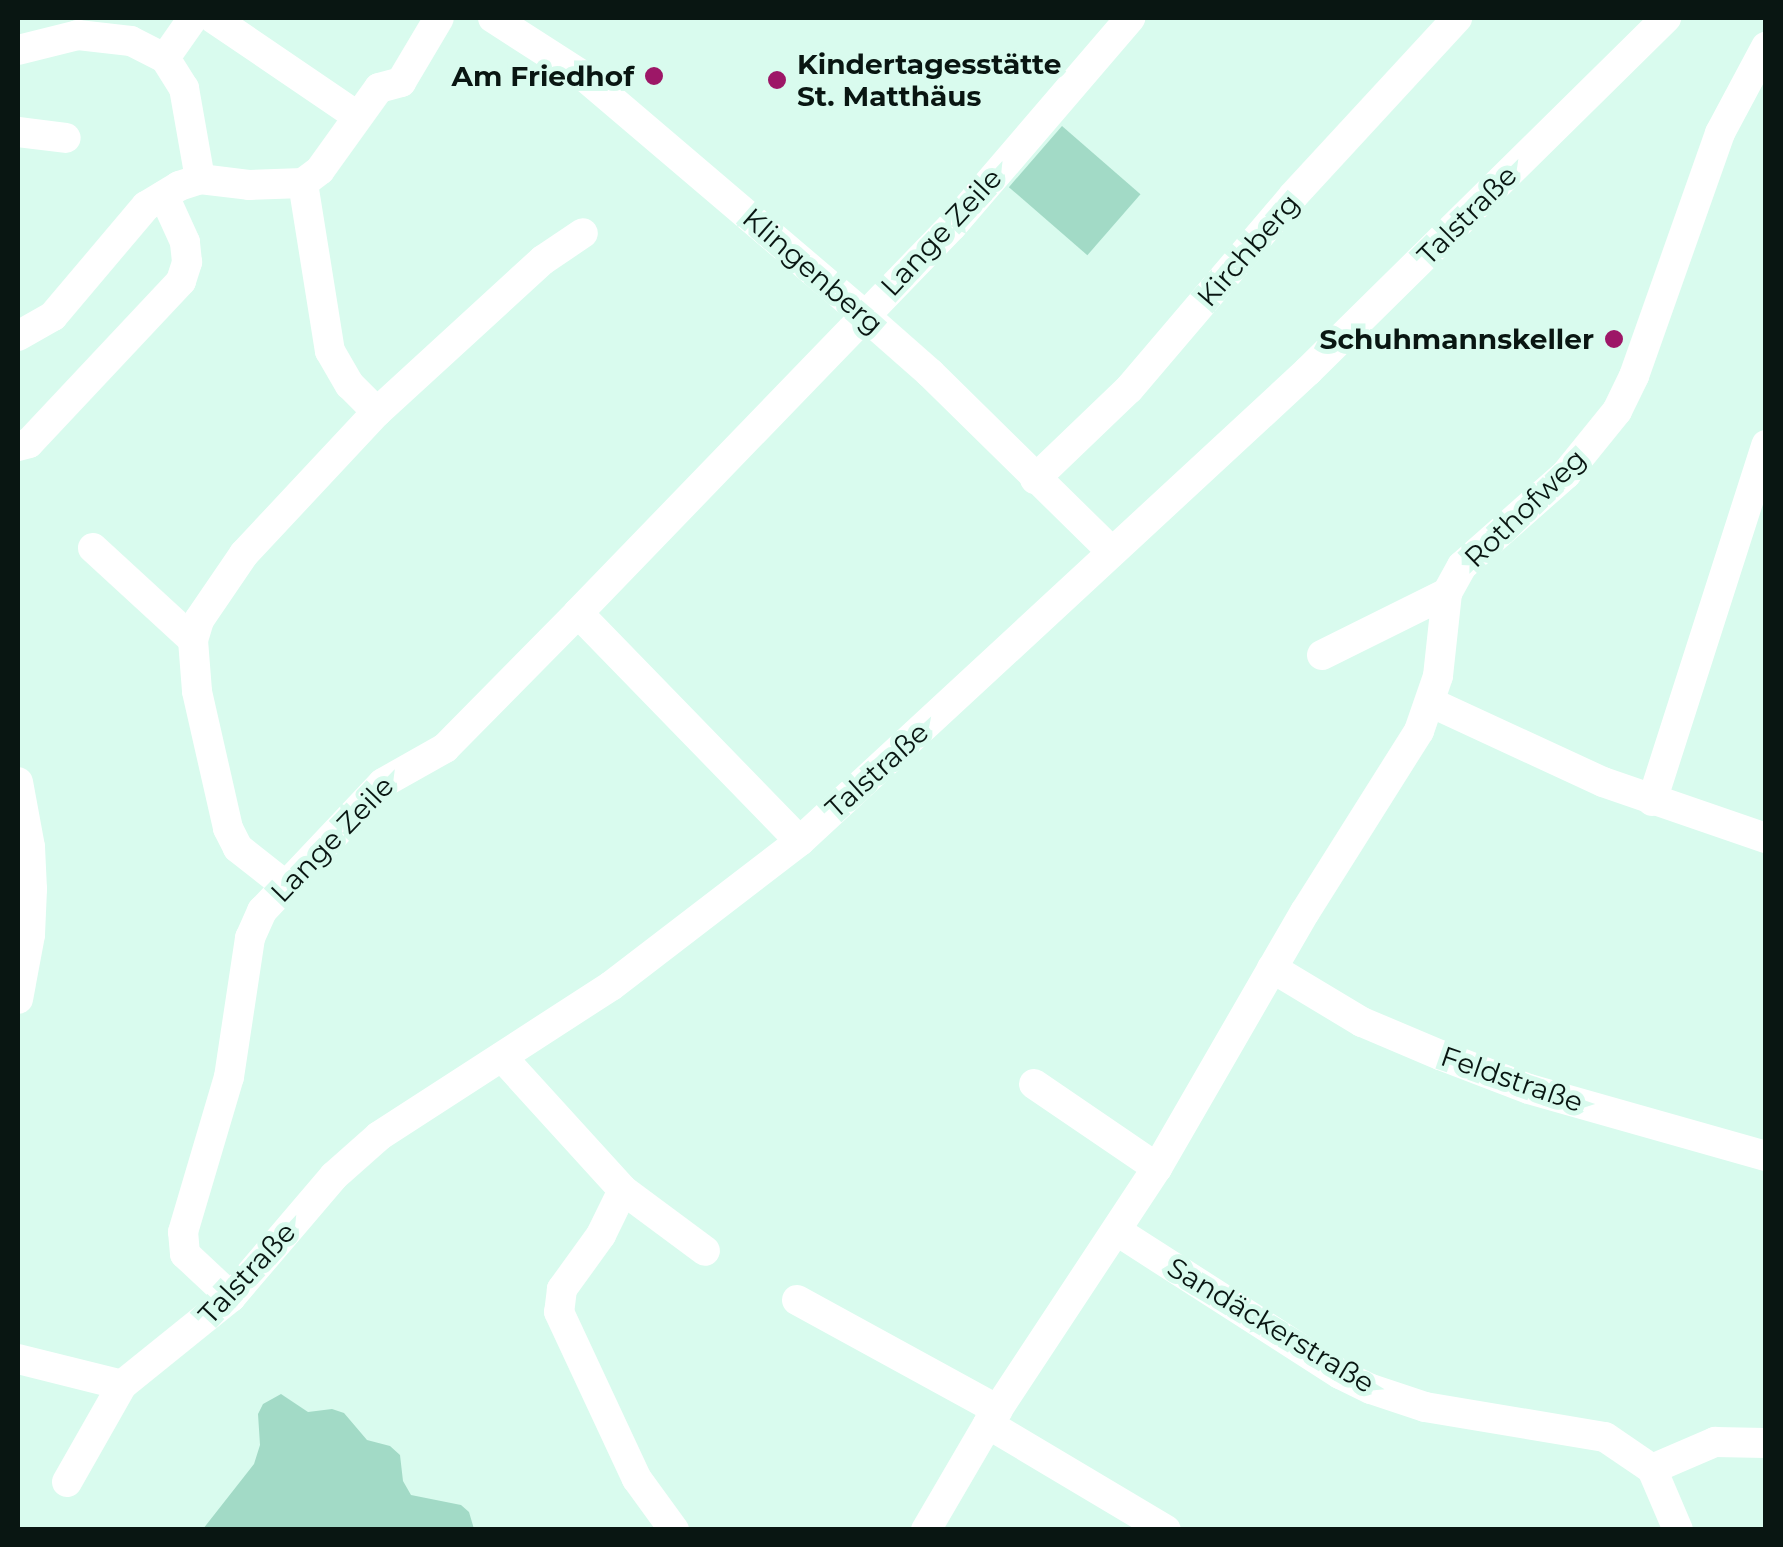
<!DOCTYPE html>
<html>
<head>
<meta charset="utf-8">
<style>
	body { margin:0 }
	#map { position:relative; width:1783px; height:1547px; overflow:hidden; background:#d9fbee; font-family:Montserrat,sans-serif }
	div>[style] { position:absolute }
	.green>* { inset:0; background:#a2dac6; transform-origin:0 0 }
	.minor>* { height:30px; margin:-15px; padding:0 15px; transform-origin:15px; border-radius:15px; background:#fff }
	.dots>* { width:28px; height:28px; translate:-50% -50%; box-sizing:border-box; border:5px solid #d9fbee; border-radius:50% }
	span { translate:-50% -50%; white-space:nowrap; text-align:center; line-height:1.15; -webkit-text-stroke:10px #d9fbee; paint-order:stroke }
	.poi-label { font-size:28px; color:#091612; font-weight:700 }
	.left { translate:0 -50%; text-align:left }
	.right { translate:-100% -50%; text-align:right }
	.street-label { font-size:28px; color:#091612 }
	.frame { position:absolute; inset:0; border:20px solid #091612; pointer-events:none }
</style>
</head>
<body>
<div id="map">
	<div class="green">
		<div style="left:1062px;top:126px;width:104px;height:81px;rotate:41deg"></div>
		<div style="clip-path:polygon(281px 1394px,308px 1412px,332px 1409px,344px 1413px,367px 1440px,390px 1446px,400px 1455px,403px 1481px,411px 1495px,461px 1505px,469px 1512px,474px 1529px,203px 1529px,254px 1464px,260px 1445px,258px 1414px,263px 1404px)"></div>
	</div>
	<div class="minor">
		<div style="left:213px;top:18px;width:174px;rotate:34.2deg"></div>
		<div style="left:493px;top:18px;width:109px;rotate:32.7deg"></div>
		<div style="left:585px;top:77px;width:365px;rotate:40.4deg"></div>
		<div style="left:863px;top:314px;width:89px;rotate:41.4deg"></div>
		<div style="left:930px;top:373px;width:254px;rotate:44.5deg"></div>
		<div style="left:18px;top:50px;width:62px;rotate:-14deg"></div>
		<div style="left:78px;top:35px;width:53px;rotate:6.5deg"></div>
		<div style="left:131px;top:41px;width:38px;rotate:27deg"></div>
		<div style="left:165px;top:58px;width:36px;rotate:58deg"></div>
		<div style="left:184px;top:88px;width:92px;rotate:80deg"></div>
		<div style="left:165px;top:58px;width:49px;rotate:-55deg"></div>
		<div style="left:18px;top:132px;width:48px;rotate:7.1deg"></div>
		<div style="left:303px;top:183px;width:170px;rotate:80.9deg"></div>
		<div style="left:330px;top:351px;width:39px;rotate:60deg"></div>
		<div style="left:350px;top:385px;width:38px;rotate:45deg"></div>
		<div style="left:18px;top:336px;width:40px;rotate:-29.7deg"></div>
		<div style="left:53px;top:316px;width:144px;rotate:-49.8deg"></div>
		<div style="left:146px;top:206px;width:39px;rotate:-31deg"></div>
		<div style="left:179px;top:186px;width:22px;rotate:-18deg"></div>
		<div style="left:200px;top:179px;width:49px;rotate:7deg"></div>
		<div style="left:249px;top:185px;width:54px;rotate:-2.1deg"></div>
		<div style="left:303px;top:183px;width:21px;rotate:-37deg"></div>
		<div style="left:320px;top:170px;width:101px;rotate:-54.3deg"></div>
		<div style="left:379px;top:88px;width:23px;rotate:-15deg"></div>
		<div style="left:401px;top:82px;width:74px;rotate:-59.3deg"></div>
		<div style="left:18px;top:446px;width:11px;rotate:-15deg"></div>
		<div style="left:29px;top:443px;width:222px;rotate:-46.8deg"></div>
		<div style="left:181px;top:281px;width:20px;rotate:-72deg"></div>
		<div style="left:187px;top:262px;width:20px;rotate:-96deg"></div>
		<div style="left:185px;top:242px;width:51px;rotate:-114.5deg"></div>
		<div style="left:1035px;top:479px;width:130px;rotate:-43.8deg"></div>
		<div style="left:1129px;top:389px;width:253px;rotate:-49.6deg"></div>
		<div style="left:1293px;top:196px;width:242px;rotate:-47.3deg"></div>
		<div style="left:93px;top:548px;width:136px;rotate:42.6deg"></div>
		<div style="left:578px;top:613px;width:318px;rotate:45.8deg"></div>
		<div style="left:1322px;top:655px;width:140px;rotate:-26.4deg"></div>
		<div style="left:1432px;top:703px;width:188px;rotate:24.8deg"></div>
		<div style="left:1603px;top:782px;width:172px;rotate:19deg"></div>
		<div style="left:18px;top:782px;width:66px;rotate:79.5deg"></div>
		<div style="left:30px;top:847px;width:42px;rotate:87.3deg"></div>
		<div style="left:32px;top:889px;width:46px;rotate:92.5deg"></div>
		<div style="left:30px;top:935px;width:65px;rotate:100.6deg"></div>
		<div style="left:1652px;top:801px;width:374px;rotate:-72.2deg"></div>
		<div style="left:285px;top:885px;width:60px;rotate:-141.8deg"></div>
		<div style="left:238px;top:848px;width:22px;rotate:-117deg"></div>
		<div style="left:228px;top:828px;width:140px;rotate:-102.8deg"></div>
		<div style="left:197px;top:691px;width:51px;rotate:-94.5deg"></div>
		<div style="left:193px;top:640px;width:21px;rotate:-73deg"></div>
		<div style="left:199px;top:620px;width:80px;rotate:-55.7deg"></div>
		<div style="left:244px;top:554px;width:195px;rotate:-46.9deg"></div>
		<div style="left:377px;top:412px;width:225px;rotate:-42.5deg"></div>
		<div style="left:543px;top:260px;width:48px;rotate:-34deg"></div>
		<div style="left:1272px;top:968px;width:105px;rotate:31deg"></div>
		<div style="left:1362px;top:1022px;width:85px;rotate:22.9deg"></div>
		<div style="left:1440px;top:1055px;width:95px;rotate:20.9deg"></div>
		<div style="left:1529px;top:1089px;width:246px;rotate:15.8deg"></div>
		<div style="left:502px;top:1057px;width:180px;rotate:47.7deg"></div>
		<div style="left:623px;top:1190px;width:50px;rotate:116.1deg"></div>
		<div style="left:601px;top:1235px;width:67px;rotate:125.8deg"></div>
		<div style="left:562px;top:1289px;width:23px;rotate:97deg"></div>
		<div style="left:559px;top:1312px;width:184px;rotate:65deg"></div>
		<div style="left:637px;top:1479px;width:63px;rotate:54deg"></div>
		<div style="left:1034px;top:1084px;width:149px;rotate:34.3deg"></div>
		<div style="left:623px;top:1190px;width:102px;rotate:36.6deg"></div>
		<div style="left:1117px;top:1231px;width:265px;rotate:32.7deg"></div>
		<div style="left:1340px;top:1374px;width:34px;rotate:26deg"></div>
		<div style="left:1371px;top:1389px;width:57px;rotate:18.4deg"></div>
		<div style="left:1425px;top:1407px;width:182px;rotate:9.5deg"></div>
		<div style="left:1605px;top:1437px;width:57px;rotate:34.2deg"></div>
		<div style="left:1652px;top:1469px;width:66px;rotate:66.9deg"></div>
		<div style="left:231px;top:1297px;width:63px;rotate:-136.9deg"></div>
		<div style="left:185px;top:1254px;width:22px;rotate:-95deg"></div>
		<div style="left:183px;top:1232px;width:162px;rotate:-73.5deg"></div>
		<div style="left:229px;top:1077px;width:141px;rotate:-81.4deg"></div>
		<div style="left:250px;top:938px;width:30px;rotate:-66deg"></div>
		<div style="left:262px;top:911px;width:176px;rotate:-46.6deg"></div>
		<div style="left:383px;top:783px;width:71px;rotate:-29.4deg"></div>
		<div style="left:445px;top:748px;width:190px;rotate:-45.4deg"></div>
		<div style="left:578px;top:613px;width:538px;rotate:-45.98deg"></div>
		<div style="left:952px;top:226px;width:274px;rotate:-49.4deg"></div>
		<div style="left:797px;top:1300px;width:229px;rotate:28.7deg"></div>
		<div style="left:18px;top:1359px;width:107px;rotate:14deg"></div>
		<div style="left:988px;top:1424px;width:207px;rotate:30.8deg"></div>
		<div style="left:1652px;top:1469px;width:69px;rotate:-23.2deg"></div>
		<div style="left:1715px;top:1442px;width:51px;rotate:1.1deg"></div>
		<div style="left:67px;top:1482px;width:112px;rotate:-60.4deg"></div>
		<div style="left:122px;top:1385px;width:140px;rotate:-38.9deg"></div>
		<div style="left:231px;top:1297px;width:159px;rotate:-49.6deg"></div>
		<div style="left:334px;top:1176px;width:60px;rotate:-41.6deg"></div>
		<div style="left:379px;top:1136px;width:276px;rotate:-32.9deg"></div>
		<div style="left:611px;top:986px;width:238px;rotate:-37.5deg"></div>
		<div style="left:800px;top:841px;width:692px;rotate:-42.77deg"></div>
		<div style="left:1308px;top:371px;width:503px;rotate:-44.6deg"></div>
		<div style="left:926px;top:1530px;width:123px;rotate:-59.7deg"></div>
		<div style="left:988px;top:1424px;width:307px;rotate:-56.6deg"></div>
		<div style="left:1157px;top:1168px;width:296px;rotate:-60deg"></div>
		<div style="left:1305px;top:912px;width:214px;rotate:-57.8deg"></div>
		<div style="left:1419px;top:731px;width:58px;rotate:-70.9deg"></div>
		<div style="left:1438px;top:676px;width:83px;rotate:-83.8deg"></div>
		<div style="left:1447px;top:593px;width:31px;rotate:-61deg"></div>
		<div style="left:1462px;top:566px;width:139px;rotate:-41.5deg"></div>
		<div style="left:1566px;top:474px;width:81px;rotate:-51deg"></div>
		<div style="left:1617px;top:411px;width:39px;rotate:-64deg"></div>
		<div style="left:1634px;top:376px;width:258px;rotate:-70.5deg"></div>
		<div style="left:1720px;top:133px;width:98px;rotate:-61.9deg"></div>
	</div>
	<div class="dots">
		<div style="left:654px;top:76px;background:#9d1767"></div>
		<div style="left:777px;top:80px;background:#9d1767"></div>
		<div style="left:1614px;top:339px;background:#9d1767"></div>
	</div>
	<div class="poi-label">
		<span class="left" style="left:797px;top:80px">Kindertagesstätte<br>St. Matthäus</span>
		<span class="right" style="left:634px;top:76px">Am Friedhof</span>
		<span class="right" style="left:1594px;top:339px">Schuhmannskeller</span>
	</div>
	<div class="street-label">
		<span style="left:1467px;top:215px;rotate:-45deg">Talstraße</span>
		<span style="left:941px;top:232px;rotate:-47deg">Lange Zeile</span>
		<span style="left:1248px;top:250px;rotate:-49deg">Kirchberg</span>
		<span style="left:813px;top:271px;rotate:41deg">Klingenberg</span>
		<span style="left:1525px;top:508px;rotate:-44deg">Rothofweg</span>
		<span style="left:877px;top:770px;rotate:-42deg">Talstraße</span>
		<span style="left:332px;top:839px;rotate:-46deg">Lange Zeile</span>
		<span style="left:1512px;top:1079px;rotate:19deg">Feldstraße</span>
		<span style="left:247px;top:1273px;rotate:-47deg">Talstraße</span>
		<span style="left:1271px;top:1325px;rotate:31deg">Sandäckerstraße</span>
	</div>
	<div class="frame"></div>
</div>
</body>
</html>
